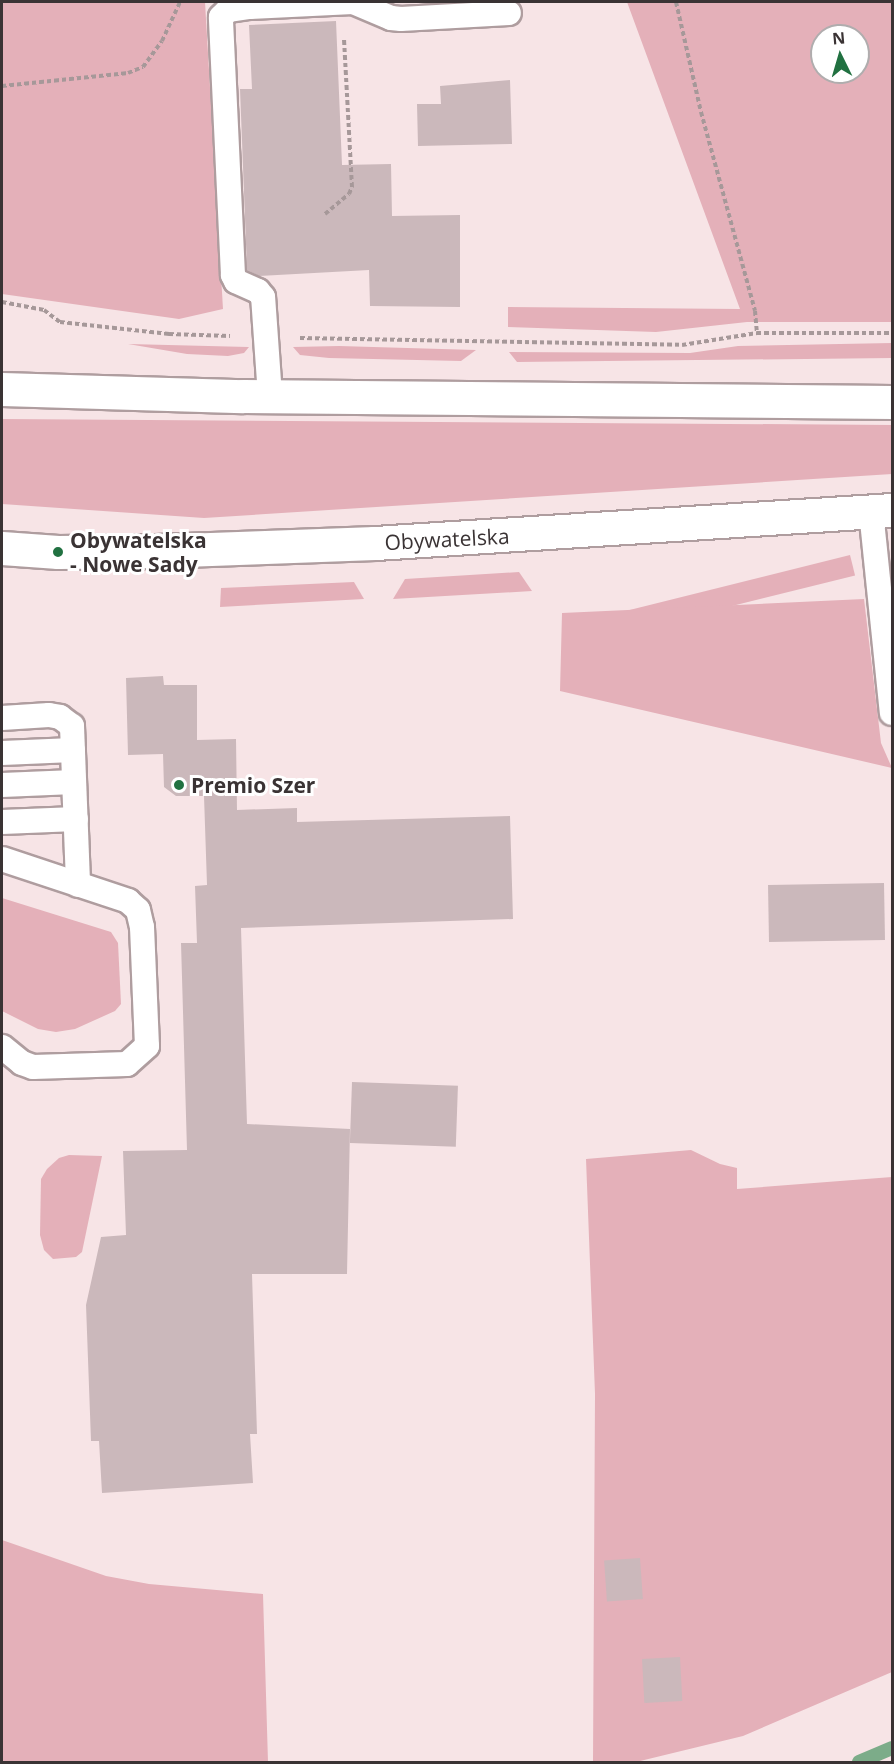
<!DOCTYPE html>
<html>
<head>
<meta charset="utf-8">
<style>
	body { margin:0 }
	#map { position:relative; width:894px; height:1764px; overflow:hidden; background:#f7e4e6; font-family:"Open Sans",sans-serif }
	div>[style] { position:absolute }
	.green>* { inset:0; background:#e4b0b9; transform-origin:0 0 }
	.stream>* { height:14px; margin:-7px; padding:0 7px; transform-origin:7px; border-radius:7px; background:#7cac89 }
	.building>* { inset:0; background:#cbb8bb; transform-origin:0 0 }
	.path>* { height:4px; margin-top:-2px; transform-origin:0; background:repeating-linear-gradient(90deg,#a69899 0 4.5px,transparent 0 7.5px) }
	.roads { filter:drop-shadow(2px 0 #af9d9f) drop-shadow(-2px 0 #af9d9f) drop-shadow(0 2px #af9d9f) drop-shadow(0 -2px #af9d9f) }
	.service>* { height:24px; margin:-12px; padding:0 12px; transform-origin:12px; border-radius:12px; background:#fff }
	.secondary>* { height:33px; margin:-16.5px; padding:0 16.5px; transform-origin:16.5px; border-radius:16.5px; background:#fff }
	.dots>* { width:16px; height:16px; translate:-50% -50%; box-sizing:border-box; border:3px solid #fff; border-radius:50% }
	span { translate:-50% -50%; white-space:nowrap; text-align:center; line-height:1.15; -webkit-text-stroke:6px #fff; paint-order:stroke }
	.street-label { font-size:21px; color:#3a3334 }
	.poi-label { font-size:21px; color:#3a3334; font-weight:700 }
	.left { translate:0 -50%; text-align:left }
	.frame { position:absolute; inset:0; border:3px solid #3a3334; pointer-events:none }
	.north { position:absolute; left:810px; top:24px; width:60px; height:60px; box-sizing:border-box; background:#fff; border:2px solid #b0adae; border-radius:50%; rotate:355deg; font-size:16px; font-weight:700; line-height:24px; text-align:center; color:#3a3334 }
	.north::after { content:''; display:block; margin:auto; width:21px; height:27px; background:#217141; clip-path:polygon(50% 0,100% 100%,50% 72%,0 100%) }
</style>
</head>
<body>
<div id="map">
	<div class="green">
		<div style="clip-path:polygon(2px 2px,205px 2px,223px 309px,179px 319px,2px 294px)"></div>
		<div style="clip-path:polygon(evenodd,627px 2px,892px 2px,892px 322px,747px 322px,656px 332px,508px 327px,508px 307px,740px 309px,627px 2px,822px 36px,858px 36px,858px 72px,822px 72px,822px 36px)"></div>
		<div style="clip-path:polygon(892px 343px,892px 358px,517px 362px,509px 352px,690px 353px,738px 346px)"></div>
		<div style="clip-path:polygon(128px 344px,248px 347px,249px 347px,244px 353px,228px 356px,187px 354px)"></div>
		<div style="clip-path:polygon(339px 346px,476px 350px,461px 361px,329px 358px,300px 355px,293px 347px)"></div>
		<div style="clip-path:polygon(2px 419px,892px 425px,892px 474px,204px 518px,2px 504px)"></div>
		<div style="left:850px;top:555px;width:21px;height:282px;rotate:76deg"></div>
		<div style="clip-path:polygon(519px 572px,532px 591px,393px 599px,405px 579px)"></div>
		<div style="clip-path:polygon(354px 582px,364px 599px,220px 607px,221px 588px)"></div>
		<div style="clip-path:polygon(864px 599px,881px 743px,892px 768px,560px 691px,562px 613px)"></div>
		<div style="clip-path:polygon(2px 898px,111px 932px,118px 943px,121px 1004px,115px 1011px,75px 1029px,56px 1032px,38px 1029px,2px 1011px)"></div>
		<div style="clip-path:polygon(691px 1150px,720px 1164px,737px 1168px,737px 1189px,892px 1177px,892px 1672px,743px 1736px,636px 1762px,593px 1762px,595px 1394px,586px 1159px)"></div>
		<div style="clip-path:polygon(69px 1155px,102px 1156px,82px 1252px,76px 1257px,53px 1259px,44px 1250px,40px 1235px,41px 1179px,47px 1169px,59px 1158px)"></div>
		<div style="clip-path:polygon(2px 1540px,106px 1576px,149px 1584px,263px 1594px,268px 1762px,2px 1762px)"></div>
	</div>
	<div class="stream">
		<div style="left:859px;top:1762px;width:36px;rotate:-23deg"></div>
	</div>
	<div class="building">
		<div style="clip-path:polygon(336px 21px,342px 165px,391px 164px,392px 216px,460px 215px,460px 307px,370px 306px,369px 270px,259px 276px,247px 270px,240px 89px,252px 89px,249px 25px)"></div>
		<div style="clip-path:polygon(510px 80px,512px 144px,418px 146px,417px 104px,441px 104px,440px 86px)"></div>
		<div style="clip-path:polygon(163px 676px,164px 685px,197px 685px,197px 740px,236px 739px,237px 810px,297px 808px,297px 822px,510px 816px,513px 919px,241px 928px,247px 1124px,350px 1129px,347px 1274px,252px 1274px,257px 1434px,250px 1434px,253px 1483px,102px 1493px,99px 1441px,91px 1441px,86px 1305px,101px 1237px,126px 1235px,123px 1151px,187px 1150px,181px 943px,197px 943px,195px 886px,207px 885px,204px 796px,176px 796px,164px 787px,163px 754px,128px 755px,126px 678px)"></div>
		<div style="left:884px;top:883px;width:57px;height:116px;rotate:89deg"></div>
		<div style="left:352px;top:1082px;width:106px;height:61px;rotate:2deg"></div>
		<div style="left:640px;top:1558px;width:41px;height:36px;rotate:86deg"></div>
		<div style="left:680px;top:1657px;width:44px;height:38px;rotate:87deg"></div>
	</div>
	<div class="path">
		<div style="left:676px;top:2px;width:113px;rotate:77.2deg"></div>
		<div style="left:701px;top:112px;width:206px;rotate:74.8deg"></div>
		<div style="left:755px;top:311px;width:22px;rotate:85deg"></div>
		<div style="left:2px;top:86px;width:127px;rotate:-5.9deg"></div>
		<div style="left:128px;top:73px;width:16px;rotate:-22deg"></div>
		<div style="left:143px;top:67px;width:32px;rotate:-54deg"></div>
		<div style="left:162px;top:41px;width:43px;rotate:-65.2deg"></div>
		<div style="left:325px;top:214px;width:31px;rotate:-40deg"></div>
		<div style="left:349px;top:194px;width:8px;rotate:-67deg"></div>
		<div style="left:352px;top:187px;width:150px;rotate:-93.1deg"></div>
		<div style="left:2px;top:302px;width:43px;rotate:10.8deg"></div>
		<div style="left:44px;top:310px;width:20px;rotate:37deg"></div>
		<div style="left:60px;top:322px;width:110px;rotate:6.3deg"></div>
		<div style="left:169px;top:334px;width:61px;rotate:1.9deg"></div>
		<div style="left:300px;top:338px;width:382px;rotate:1deg"></div>
		<div style="left:682px;top:345px;width:76px;rotate:-9.1deg"></div>
		<div style="left:757px;top:333px;width:135px"></div>
	</div>
	<div class="roads">
		<div class="service">
			<div style="left:270px;top:396px;width:99px;rotate:-94deg"></div>
			<div style="left:263px;top:297px;width:8px;rotate:-130deg"></div>
			<div style="left:258px;top:291px;width:24px;rotate:-156deg"></div>
			<div style="left:236px;top:281px;width:7px;rotate:-117deg"></div>
			<div style="left:233px;top:275px;width:258px;rotate:-92.7deg"></div>
			<div style="left:221px;top:17px;width:10px;rotate:-45deg"></div>
			<div style="left:228px;top:10px;width:22px;rotate:-8deg"></div>
			<div style="left:250px;top:7px;width:103px;rotate:-2.8deg"></div>
			<div style="left:353px;top:2px;width:41px;rotate:22.8deg"></div>
			<div style="left:391px;top:18px;width:10px;rotate:6deg"></div>
			<div style="left:401px;top:19px;width:108px;rotate:-3.2deg"></div>
			<div style="left:871px;top:511px;width:203px;rotate:84.1deg"></div>
			<div style="left:2px;top:718px;width:47px;rotate:-3.7deg"></div>
			<div style="left:49px;top:715px;width:11px;rotate:10deg"></div>
			<div style="left:60px;top:717px;width:15px;rotate:37deg"></div>
			<div style="left:72px;top:726px;width:159px;rotate:87.8deg"></div>
			<div style="left:2px;top:753px;width:71px;rotate:-2.4deg"></div>
			<div style="left:2px;top:785px;width:72px;rotate:-2.4deg"></div>
			<div style="left:2px;top:822px;width:74px;rotate:-2.3deg"></div>
			<div style="left:2px;top:859px;width:133px;rotate:18.4deg"></div>
			<div style="left:128px;top:901px;width:13px;rotate:42deg"></div>
			<div style="left:138px;top:910px;width:17px;rotate:77deg"></div>
			<div style="left:142px;top:927px;width:119px;rotate:87.6deg"></div>
			<div style="left:147px;top:1046px;width:27px;rotate:138deg"></div>
			<div style="left:127px;top:1064px;width:94px;rotate:178.2deg"></div>
			<div style="left:33px;top:1067px;width:12px;rotate:-160deg"></div>
			<div style="left:22px;top:1063px;width:26px;rotate:-141deg"></div>
		</div>
		<div class="secondary">
			<div style="left:2px;top:389px;width:241px;rotate:1.7deg"></div>
			<div style="left:243px;top:396px;width:649px;rotate:0.53deg"></div>
			<div style="left:2px;top:548px;width:56px;rotate:4.1deg"></div>
			<div style="left:58px;top:552px;width:98px;rotate:-0.6deg"></div>
			<div style="left:156px;top:551px;width:219px;rotate:-2.1deg"></div>
			<div style="left:375px;top:543px;width:518px;rotate:-3.65deg"></div>
		</div>
	</div>
	<div class="dots">
		<div style="left:58px;top:552px;background:#217141"></div>
		<div style="left:179px;top:785px;background:#217141"></div>
	</div>
	<div class="street-label">
		<span style="left:447px;top:539px;rotate:-3deg">Obywatelska</span>
	</div>
	<div class="poi-label">
		<span class="left" style="left:70px;top:552px">Obywatelska<br>- Nowe Sady</span>
		<span class="left" style="left:191px;top:785px">Premio Szer</span>
	</div>
	<div class="frame"></div>
	<div class="north">N</div>
</div>
</body>
</html>
